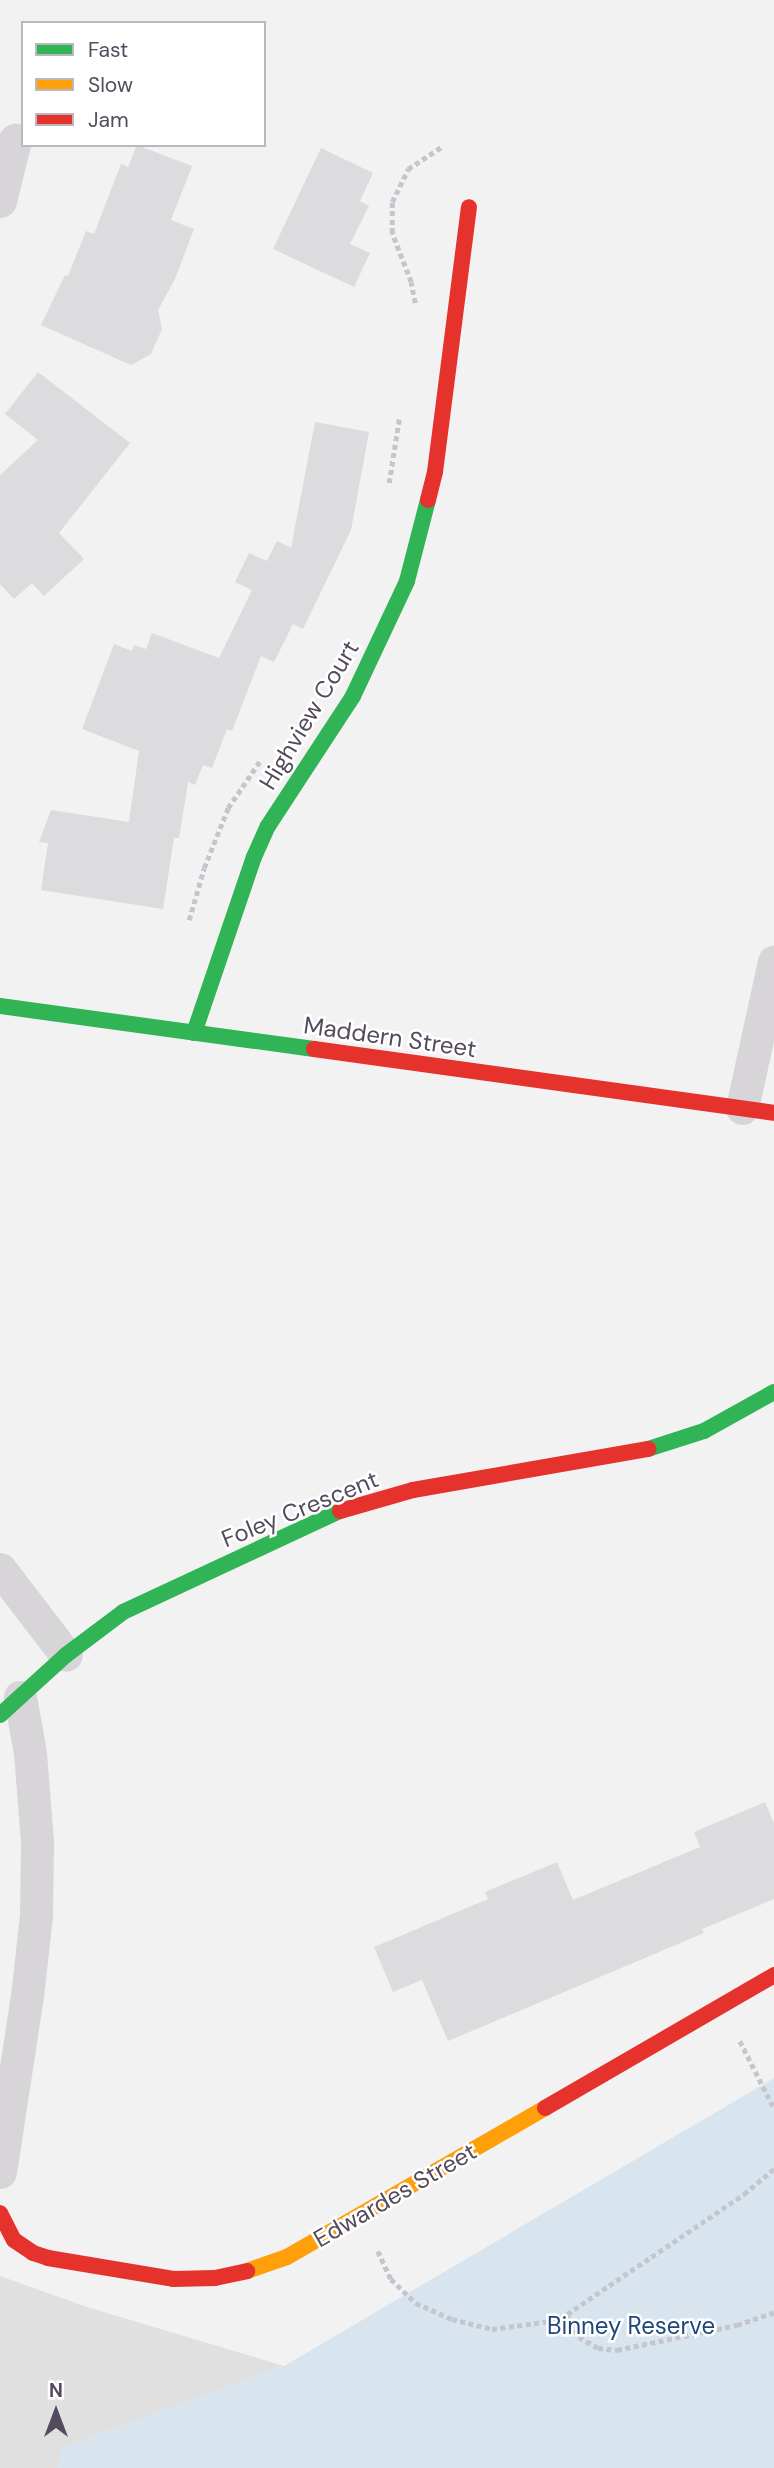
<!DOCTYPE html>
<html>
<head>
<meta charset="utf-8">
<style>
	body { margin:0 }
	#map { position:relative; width:774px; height:2468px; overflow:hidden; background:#f2f2f2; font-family:"DM Sans",sans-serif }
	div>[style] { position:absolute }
	.education>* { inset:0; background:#e1e0e1 }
	.green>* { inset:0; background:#d8e5ef }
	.building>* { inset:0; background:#dcdbdd }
	.path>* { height:4.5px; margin-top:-2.25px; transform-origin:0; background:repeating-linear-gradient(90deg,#c3c6cd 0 5px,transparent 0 8.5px) }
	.street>* { height:33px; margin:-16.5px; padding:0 16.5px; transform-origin:16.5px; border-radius:16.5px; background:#d7d5d8 }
	.fast>* { height:16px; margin:-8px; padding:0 8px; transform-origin:8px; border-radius:8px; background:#30b455 }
	.slow>* { height:16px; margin:-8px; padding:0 8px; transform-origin:8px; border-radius:8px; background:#ff9f0a }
	.jam>* { height:16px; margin:-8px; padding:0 8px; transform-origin:8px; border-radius:8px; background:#e5322d }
	span { translate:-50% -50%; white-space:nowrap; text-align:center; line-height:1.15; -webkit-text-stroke:5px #fff; paint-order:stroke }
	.street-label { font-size:24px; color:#544a5d }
	.park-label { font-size:24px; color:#1e477a }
	.legend { position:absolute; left:21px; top:21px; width:245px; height:126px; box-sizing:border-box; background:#fff; border:2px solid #bbb7be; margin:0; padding:9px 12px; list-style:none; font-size:21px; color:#544a5d }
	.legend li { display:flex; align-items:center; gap:14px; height:35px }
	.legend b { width:35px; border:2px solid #bbb7be }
	.north { position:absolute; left:21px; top:2377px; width:70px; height:70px; -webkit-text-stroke:5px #fff; paint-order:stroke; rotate:0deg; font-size:19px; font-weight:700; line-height:28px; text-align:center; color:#544a5d }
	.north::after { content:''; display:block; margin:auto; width:24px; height:32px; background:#544a5d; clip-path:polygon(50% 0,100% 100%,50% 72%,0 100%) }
</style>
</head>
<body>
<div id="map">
	<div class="education">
		<div style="clip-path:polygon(0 2276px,87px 2307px,284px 2366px,62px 2448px,58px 2468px,0 2468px)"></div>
	</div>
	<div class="green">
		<div style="clip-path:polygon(774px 2078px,774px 2468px,58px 2468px,61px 2448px,284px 2366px)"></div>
	</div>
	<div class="building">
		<div style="clip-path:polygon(137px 145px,192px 166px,171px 220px,194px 229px,175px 279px,158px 310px,162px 329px,151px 354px,131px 365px,41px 325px,65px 275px,68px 276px,86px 231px,94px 234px,121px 164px,128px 167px)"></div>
		<div style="clip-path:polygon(321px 148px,373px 173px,360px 201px,369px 206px,350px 244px,370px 253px,354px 287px,273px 249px)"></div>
		<div style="clip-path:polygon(38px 372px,130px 443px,59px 533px,84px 559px,44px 596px,32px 583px,14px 599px,0 584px,0 475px,38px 440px,5px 414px)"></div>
		<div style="clip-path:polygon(315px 422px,369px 432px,351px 530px,303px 629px,293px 624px,274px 662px,261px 656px,232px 731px,227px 729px,212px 768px,203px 765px,195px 785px,188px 782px,179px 838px,174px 838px,163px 909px,41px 890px,48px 843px,39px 842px,51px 810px,129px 822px,139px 751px,82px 729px,114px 644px,132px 651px,134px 645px,146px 649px,152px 633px,219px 658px,252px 590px,235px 582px,249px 553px,267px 561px,277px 541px,291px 548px)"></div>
		<div style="clip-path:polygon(765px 1802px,774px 1823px,774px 1899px,702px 1929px,704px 1933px,448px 2041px,422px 1980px,393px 1992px,374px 1947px,488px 1899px,485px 1892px,557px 1862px,573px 1900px,700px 1847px,694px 1832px)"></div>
	</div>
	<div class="path">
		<div style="left:415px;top:303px;width:21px;rotate:-101deg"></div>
		<div style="left:411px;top:282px;width:53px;rotate:-111.2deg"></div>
		<div style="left:392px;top:233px;width:31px;rotate:-90deg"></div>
		<div style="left:392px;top:202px;width:37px;rotate:-64deg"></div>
		<div style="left:408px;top:169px;width:42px;rotate:-33.3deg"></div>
		<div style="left:389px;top:483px;width:65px;rotate:-81.1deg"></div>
		<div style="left:189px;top:920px;width:54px;rotate:-73.9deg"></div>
		<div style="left:204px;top:868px;width:65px;rotate:-68.2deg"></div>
		<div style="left:228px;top:808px;width:57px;rotate:-55.8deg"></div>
		<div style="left:740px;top:2041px;width:75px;rotate:63.1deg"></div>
		<div style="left:378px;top:2251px;width:31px;rotate:65deg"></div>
		<div style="left:391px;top:2279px;width:35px;rotate:44deg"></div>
		<div style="left:416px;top:2303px;width:39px;rotate:24deg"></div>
		<div style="left:452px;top:2319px;width:41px;rotate:14deg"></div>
		<div style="left:492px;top:2329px;width:60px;rotate:-7.7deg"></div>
		<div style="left:551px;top:2321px;width:17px;rotate:-24deg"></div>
		<div style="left:567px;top:2314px;width:26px;rotate:62deg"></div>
		<div style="left:579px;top:2337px;width:22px;rotate:30deg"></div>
		<div style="left:598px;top:2348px;width:19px;rotate:6deg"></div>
		<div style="left:617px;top:2350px;width:123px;rotate:-11.8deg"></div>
		<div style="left:737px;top:2325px;width:39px;rotate:-19deg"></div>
		<div style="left:567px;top:2314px;width:214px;rotate:-34.1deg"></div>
		<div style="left:744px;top:2194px;width:39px;rotate:-40deg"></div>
	</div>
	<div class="street">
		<div style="left:0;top:201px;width:63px;rotate:-76.2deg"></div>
		<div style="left:742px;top:1108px;width:150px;rotate:-77.7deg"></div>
		<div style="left:0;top:1569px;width:108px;rotate:52.5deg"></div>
		<div style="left:0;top:2172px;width:178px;rotate:-81.3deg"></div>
		<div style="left:27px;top:1996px;width:81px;rotate:-83.6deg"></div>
		<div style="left:36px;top:1916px;width:74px;rotate:-89.2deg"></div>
		<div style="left:37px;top:1842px;width:89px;rotate:-94.5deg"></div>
		<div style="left:30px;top:1753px;width:57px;rotate:-100.1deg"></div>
	</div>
	<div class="fast">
		<div style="left:0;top:1006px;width:317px;rotate:7.8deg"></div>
		<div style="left:194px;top:1033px;width:186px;rotate:-71.2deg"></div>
		<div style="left:254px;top:857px;width:34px;rotate:-66deg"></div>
		<div style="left:268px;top:826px;width:155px;rotate:-56.8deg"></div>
		<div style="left:353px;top:696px;width:127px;rotate:-64.8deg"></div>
		<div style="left:407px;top:581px;width:84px;rotate:-75.5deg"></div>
		<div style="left:648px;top:1449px;width:59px;rotate:-17.8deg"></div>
		<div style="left:704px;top:1431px;width:80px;rotate:-29.1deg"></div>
		<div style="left:0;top:1715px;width:89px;rotate:-42.3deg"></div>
		<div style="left:66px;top:1655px;width:71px;rotate:-37deg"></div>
		<div style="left:123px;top:1612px;width:239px;rotate:-25deg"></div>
	</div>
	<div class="slow">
		<div style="left:247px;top:2271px;width:42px;rotate:-19.3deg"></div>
		<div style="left:287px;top:2257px;width:298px;rotate:-30deg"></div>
	</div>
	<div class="jam">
		<div style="left:428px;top:500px;width:29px;rotate:-76deg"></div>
		<div style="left:435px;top:472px;width:267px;rotate:-82.7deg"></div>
		<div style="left:314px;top:1049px;width:464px;rotate:7.9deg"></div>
		<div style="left:340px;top:1511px;width:76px;rotate:-16deg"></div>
		<div style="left:413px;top:1490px;width:239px;rotate:-9.9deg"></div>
		<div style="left:545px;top:2108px;width:265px;rotate:-30.1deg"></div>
		<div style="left:0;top:2213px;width:30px;rotate:63deg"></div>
		<div style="left:14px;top:2240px;width:23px;rotate:34deg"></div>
		<div style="left:33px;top:2253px;width:16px;rotate:18deg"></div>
		<div style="left:48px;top:2258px;width:127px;rotate:9.5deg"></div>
		<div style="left:173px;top:2279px;width:42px;rotate:-1.4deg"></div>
		<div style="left:215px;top:2278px;width:33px;rotate:-12deg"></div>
	</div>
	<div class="street-label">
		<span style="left:309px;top:715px;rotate:-59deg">Highview Court</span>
		<span style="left:390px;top:1037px;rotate:8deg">Maddern Street</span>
		<span style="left:300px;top:1509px;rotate:-22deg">Foley Crescent</span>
		<span style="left:395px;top:2195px;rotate:-30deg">Edwardes Street</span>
	</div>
	<div class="park-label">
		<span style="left:631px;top:2326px">Binney Reserve</span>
	</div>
	<ul class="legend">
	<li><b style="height:9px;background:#30b455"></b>Fast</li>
	<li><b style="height:9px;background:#ff9f0a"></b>Slow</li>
	<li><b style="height:9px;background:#e5322d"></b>Jam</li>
	</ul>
	<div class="north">N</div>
</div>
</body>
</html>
